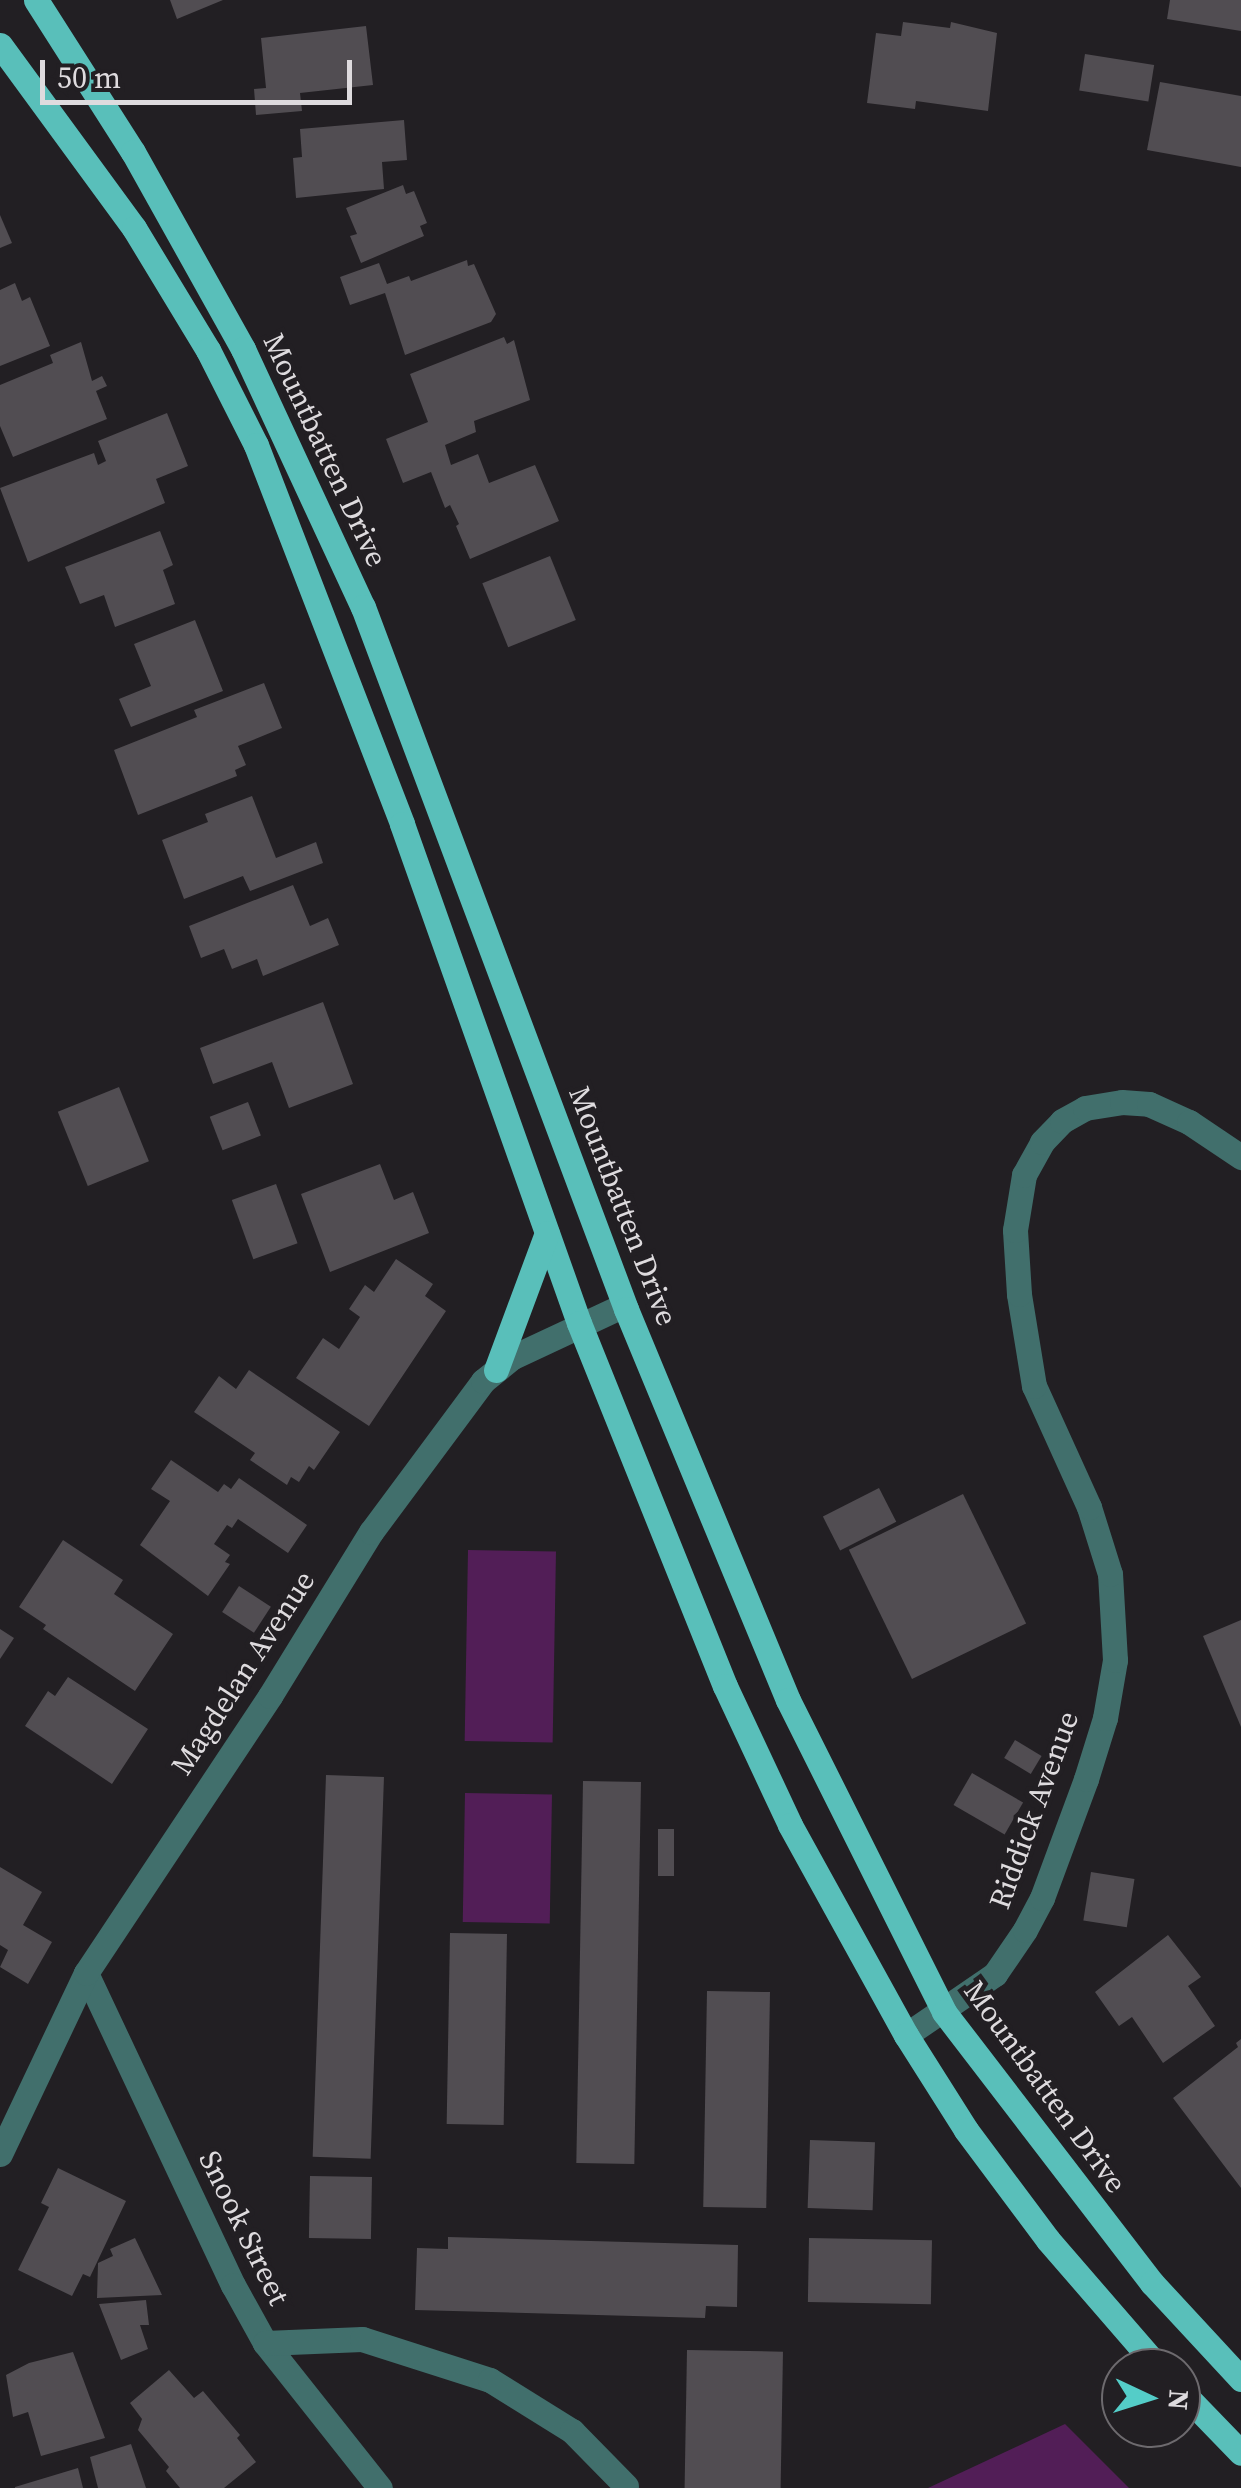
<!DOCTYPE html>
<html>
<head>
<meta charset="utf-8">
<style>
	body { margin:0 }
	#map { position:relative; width:1241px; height:2488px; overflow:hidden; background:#221f23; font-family:"Source Serif 4",serif }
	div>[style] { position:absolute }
	.green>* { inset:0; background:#521e57; transform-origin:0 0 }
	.building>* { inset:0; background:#514d52; transform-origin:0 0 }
	.minor>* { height:25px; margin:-12.5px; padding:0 12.5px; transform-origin:12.5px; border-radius:12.5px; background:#416f6c }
	.major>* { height:25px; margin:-12.5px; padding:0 12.5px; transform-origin:12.5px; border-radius:12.5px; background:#59bfba }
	span { translate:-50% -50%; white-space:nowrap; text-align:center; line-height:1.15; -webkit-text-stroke:9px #221f23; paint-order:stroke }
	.street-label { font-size:30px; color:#dedbde }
	.north { position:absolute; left:1101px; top:2348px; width:100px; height:100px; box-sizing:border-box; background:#221f23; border:2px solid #6d6a6e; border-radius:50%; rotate:94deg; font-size:28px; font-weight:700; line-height:40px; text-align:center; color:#dedbde }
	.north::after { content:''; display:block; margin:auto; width:35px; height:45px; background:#54cdc8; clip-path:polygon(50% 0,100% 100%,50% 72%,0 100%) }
	.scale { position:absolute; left:40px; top:60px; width:312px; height:45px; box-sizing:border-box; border:5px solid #dedbde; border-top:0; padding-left:12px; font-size:30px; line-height:35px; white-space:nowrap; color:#dedbde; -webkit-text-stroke:8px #221f23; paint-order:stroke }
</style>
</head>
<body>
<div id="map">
	<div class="green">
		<div style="left:468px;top:1550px;width:88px;height:191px;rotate:1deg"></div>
		<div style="left:465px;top:1793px;width:87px;height:129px;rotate:1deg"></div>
		<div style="clip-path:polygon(1065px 2424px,1129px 2488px,928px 2488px)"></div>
	</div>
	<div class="building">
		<div style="clip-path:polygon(170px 0,223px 0,177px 19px)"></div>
		<div style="clip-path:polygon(1170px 0,1241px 0,1241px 31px,1167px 19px)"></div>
		<div style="clip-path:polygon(903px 22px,950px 28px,951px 22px,997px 33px,988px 111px,916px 101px,915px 109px,867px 103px,876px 33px,901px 36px)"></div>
		<div style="clip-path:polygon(366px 26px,373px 85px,300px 93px,302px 111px,256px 115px,254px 89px,266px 88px,261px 38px)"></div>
		<div style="left:1085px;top:54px;width:70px;height:37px;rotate:9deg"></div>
		<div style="clip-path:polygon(1160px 82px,1241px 96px,1241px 167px,1147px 150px)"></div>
		<div style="clip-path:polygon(404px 120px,407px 160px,382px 162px,384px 189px,296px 198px,293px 158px,302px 157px,300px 129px)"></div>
		<div style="clip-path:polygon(403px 185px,406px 194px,414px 191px,427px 223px,420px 226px,424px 236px,361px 263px,350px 236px,357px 234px,346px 208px)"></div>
		<div style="clip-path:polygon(0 215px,12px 243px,0 248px)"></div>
		<div style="clip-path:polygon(467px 260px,468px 266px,474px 264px,496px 314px,491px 322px,405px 355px,385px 293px,350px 305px,340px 277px,379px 263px,387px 284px,409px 276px,411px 281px)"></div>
		<div style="clip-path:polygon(15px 283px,22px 301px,30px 297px,50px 346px,0 366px,0 290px)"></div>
		<div style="clip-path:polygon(504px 337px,507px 344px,514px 340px,530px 400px,474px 421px,476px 432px,445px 445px,451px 465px,478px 454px,489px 483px,535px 465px,559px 521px,470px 559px,456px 526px,459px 524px,450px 505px,445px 508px,431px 472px,403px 483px,386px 439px,428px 422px,410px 374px)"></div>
		<div style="clip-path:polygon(81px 342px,92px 381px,102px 376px,107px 386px,96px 391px,107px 419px,13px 457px,0 426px,0 385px,53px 363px,50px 355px)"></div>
		<div style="clip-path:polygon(167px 413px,188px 466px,156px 479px,165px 503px,28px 562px,0 488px,94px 453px,98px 465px,106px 461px,98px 441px)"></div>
		<div style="clip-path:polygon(160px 531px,173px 565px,163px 570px,175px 604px,115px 627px,104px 595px,80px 604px,65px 567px)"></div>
		<div style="left:550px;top:556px;width:69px;height:73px;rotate:68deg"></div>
		<div style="clip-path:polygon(195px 620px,223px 691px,131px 727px,119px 699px,151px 686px,134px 644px)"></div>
		<div style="clip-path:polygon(264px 683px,282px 728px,238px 746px,246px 765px,235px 770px,237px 776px,138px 815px,114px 750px,197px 717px,194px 710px)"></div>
		<div style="clip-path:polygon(252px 796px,276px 858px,316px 842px,323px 863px,250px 891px,243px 876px,184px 899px,162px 840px,208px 822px,205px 814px)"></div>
		<div style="clip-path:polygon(293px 885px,310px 926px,328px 918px,339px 945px,263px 976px,257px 959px,232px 969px,224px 949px,201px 958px,189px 926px)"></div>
		<div style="clip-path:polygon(323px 1002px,353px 1084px,289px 1108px,272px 1062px,213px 1084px,200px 1048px)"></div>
		<div style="left:119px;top:1087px;width:80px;height:66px;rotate:68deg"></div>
		<div style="left:248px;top:1102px;width:36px;height:41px;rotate:69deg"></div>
		<div style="clip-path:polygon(380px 1164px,394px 1200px,413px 1192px,429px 1233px,330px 1272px,301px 1194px)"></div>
		<div style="left:276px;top:1184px;width:63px;height:47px;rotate:70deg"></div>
		<div style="clip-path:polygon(396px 1259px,433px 1284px,425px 1296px,446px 1311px,369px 1426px,296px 1378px,323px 1338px,339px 1349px,360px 1317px,349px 1309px,365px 1285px,374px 1292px)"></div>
		<div style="clip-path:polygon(249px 1370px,340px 1432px,314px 1470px,309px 1466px,299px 1482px,291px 1477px,287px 1485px,250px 1460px,255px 1453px,194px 1412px,219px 1376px,236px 1389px)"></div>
		<div style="clip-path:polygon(171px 1460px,218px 1492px,224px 1484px,231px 1489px,239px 1478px,307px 1525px,288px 1553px,238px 1519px,232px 1528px,227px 1525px,214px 1544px,230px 1555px,225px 1562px,230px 1564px,208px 1596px,140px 1545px,170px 1501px,151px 1489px)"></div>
		<div style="left:879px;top:1488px;width:38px;height:63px;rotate:63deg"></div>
		<div style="left:963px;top:1494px;width:144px;height:127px;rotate:64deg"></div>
		<div style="clip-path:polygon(63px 1540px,123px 1580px,114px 1594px,173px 1634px,135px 1691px,43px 1629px,46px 1625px,19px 1607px)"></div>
		<div style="left:239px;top:1586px;width:38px;height:31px;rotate:33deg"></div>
		<div style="clip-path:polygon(1241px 1620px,1241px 1727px,1203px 1636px)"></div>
		<div style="clip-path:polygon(0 1629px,14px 1638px,0 1659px)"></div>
		<div style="clip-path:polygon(68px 1677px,148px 1729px,112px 1784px,25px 1726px,48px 1691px,55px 1696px)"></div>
		<div style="left:1015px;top:1740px;width:31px;height:21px;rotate:31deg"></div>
		<div style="left:972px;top:1773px;width:59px;height:37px;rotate:30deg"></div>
		<div style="left:326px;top:1775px;width:58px;height:382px;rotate:2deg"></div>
		<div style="left:583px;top:1781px;width:58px;height:382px;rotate:1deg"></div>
		<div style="left:658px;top:1829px;width:16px;height:47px"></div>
		<div style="clip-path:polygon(0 1867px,42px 1892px,23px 1925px,52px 1942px,28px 1984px,0 1967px,8px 1950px,0 1945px)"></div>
		<div style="left:1091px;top:1872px;width:44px;height:49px;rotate:9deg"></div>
		<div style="left:450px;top:1933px;width:57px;height:191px;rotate:1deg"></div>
		<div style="clip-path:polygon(1168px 1935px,1201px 1977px,1188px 1986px,1215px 2026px,1163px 2063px,1132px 2017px,1119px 2026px,1095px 1992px)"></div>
		<div style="left:707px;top:1991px;width:63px;height:216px;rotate:1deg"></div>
		<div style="clip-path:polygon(1241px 2039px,1241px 2188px,1173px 2098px,1238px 2047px,1236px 2043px)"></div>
		<div style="left:810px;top:2140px;width:65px;height:68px;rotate:2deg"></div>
		<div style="clip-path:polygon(58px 2168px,126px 2201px,90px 2277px,83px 2274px,72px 2296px,18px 2270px,49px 2207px,41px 2203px)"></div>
		<div style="left:310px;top:2176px;width:62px;height:62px;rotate:1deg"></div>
		<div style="clip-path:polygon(448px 2237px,738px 2245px,737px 2307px,706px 2306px,705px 2318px,415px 2310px,417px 2248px,448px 2249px)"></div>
		<div style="clip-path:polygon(135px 2238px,162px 2295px,97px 2298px,98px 2263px,113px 2256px,110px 2249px)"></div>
		<div style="left:809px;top:2238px;width:123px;height:64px;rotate:1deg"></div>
		<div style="clip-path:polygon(146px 2300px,149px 2325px,140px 2325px,148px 2349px,121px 2360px,99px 2304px)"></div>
		<div style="left:687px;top:2350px;width:96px;height:138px;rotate:1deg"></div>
		<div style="clip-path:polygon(73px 2352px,105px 2438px,41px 2456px,28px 2412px,13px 2417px,6px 2375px,29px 2363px)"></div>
		<div style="clip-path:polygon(169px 2370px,194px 2398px,203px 2391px,240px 2435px,237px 2438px,256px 2462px,224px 2488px,180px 2488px,166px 2471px,169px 2467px,138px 2430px,142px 2419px,130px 2403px)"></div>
		<div style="clip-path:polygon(131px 2444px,146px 2488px,98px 2488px,90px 2457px)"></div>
		<div style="clip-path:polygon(78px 2468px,83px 2488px,15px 2488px,15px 2487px)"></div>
	</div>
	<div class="minor">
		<div style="left:86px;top:1973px;width:345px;rotate:64.8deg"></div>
		<div style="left:233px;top:2285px;width:66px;rotate:61.1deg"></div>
		<div style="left:265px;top:2343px;width:185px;rotate:51.6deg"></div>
		<div style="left:906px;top:2035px;width:108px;rotate:-34.4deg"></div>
		<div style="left:995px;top:1974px;width:53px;rotate:-55.7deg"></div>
		<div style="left:1025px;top:1930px;width:36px;rotate:-62deg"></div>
		<div style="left:1042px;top:1898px;width:127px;rotate:-69.7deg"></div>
		<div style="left:1086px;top:1779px;width:64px;rotate:-72.7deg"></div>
		<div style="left:1105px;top:1718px;width:59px;rotate:-80.2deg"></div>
		<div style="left:1115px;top:1660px;width:86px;rotate:-93.3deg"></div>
		<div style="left:1110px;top:1574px;width:70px;rotate:-107.4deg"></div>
		<div style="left:1089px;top:1507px;width:133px;rotate:-114.4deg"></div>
		<div style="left:1034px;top:1386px;width:93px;rotate:-99.3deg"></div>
		<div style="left:1019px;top:1294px;width:64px;rotate:-93.6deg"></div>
		<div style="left:1015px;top:1230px;width:56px;rotate:-80.7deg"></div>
		<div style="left:1024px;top:1175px;width:38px;rotate:-61deg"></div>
		<div style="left:1042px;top:1142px;width:29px;rotate:-46deg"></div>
		<div style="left:1062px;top:1121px;width:26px;rotate:-29deg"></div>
		<div style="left:1085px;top:1108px;width:37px;rotate:-9deg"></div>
		<div style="left:1122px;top:1102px;width:27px;rotate:4deg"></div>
		<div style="left:1149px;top:1104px;width:44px;rotate:24.2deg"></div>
		<div style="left:1189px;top:1122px;width:63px;rotate:33.9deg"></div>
		<div style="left:0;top:2154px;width:200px;rotate:-64.6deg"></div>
		<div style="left:86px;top:1973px;width:333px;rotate:-56.4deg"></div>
		<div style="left:270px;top:1696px;width:193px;rotate:-58.4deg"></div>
		<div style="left:371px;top:1532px;width:188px;rotate:-53.4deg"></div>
		<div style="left:483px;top:1381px;width:36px;rotate:-39deg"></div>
		<div style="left:511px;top:1358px;width:125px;rotate:-25.1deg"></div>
		<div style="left:265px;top:2343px;width:97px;rotate:-2.4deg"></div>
		<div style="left:362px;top:2339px;width:134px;rotate:17.8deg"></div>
		<div style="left:490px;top:2380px;width:97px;rotate:31.9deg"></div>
		<div style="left:572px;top:2431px;width:77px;rotate:45.5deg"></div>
	</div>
	<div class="major">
		<div style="left:36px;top:0;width:180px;rotate:57.5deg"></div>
		<div style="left:133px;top:152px;width:226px;rotate:60.8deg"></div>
		<div style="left:243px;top:349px;width:285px;rotate:65.1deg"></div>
		<div style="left:363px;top:607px;width:750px;rotate:69.46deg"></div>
		<div style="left:626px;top:1309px;width:423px;rotate:67.5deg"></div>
		<div style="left:788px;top:1700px;width:349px;rotate:63.4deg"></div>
		<div style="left:944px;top:2012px;width:342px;rotate:52.5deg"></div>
		<div style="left:1152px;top:2283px;width:131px;rotate:47.2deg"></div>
		<div style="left:0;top:45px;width:227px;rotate:53.8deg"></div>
		<div style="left:134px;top:228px;width:143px;rotate:58.8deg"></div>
		<div style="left:208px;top:350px;width:106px;rotate:63.2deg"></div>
		<div style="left:256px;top:445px;width:406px;rotate:68.9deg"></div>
		<div style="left:402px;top:824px;width:529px;rotate:70.47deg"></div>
		<div style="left:579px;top:1323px;width:391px;rotate:68.1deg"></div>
		<div style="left:725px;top:1686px;width:153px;rotate:64.9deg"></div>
		<div style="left:790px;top:1825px;width:240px;rotate:61.1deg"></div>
		<div style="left:906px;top:2035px;width:112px;rotate:57.7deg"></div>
		<div style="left:966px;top:2130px;width:137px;rotate:53.3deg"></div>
		<div style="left:1048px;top:2240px;width:169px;rotate:49.1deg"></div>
		<div style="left:496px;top:1370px;width:146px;rotate:-69.6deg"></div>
		<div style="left:1181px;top:2391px;width:86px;rotate:45.9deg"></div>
	</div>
	<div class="street-label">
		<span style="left:325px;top:450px;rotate:65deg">Mountbatten Drive</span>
		<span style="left:623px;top:1206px;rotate:69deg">Mountbatten Drive</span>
		<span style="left:243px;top:1673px;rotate:-57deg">Magdelan Avenue</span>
		<span style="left:1034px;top:1810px;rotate:-70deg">Riddick Avenue</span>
		<span style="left:1045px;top:2087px;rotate:54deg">Mountbatten Drive</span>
		<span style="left:244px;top:2228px;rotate:64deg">Snook Street</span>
	</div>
	<div class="north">N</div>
	<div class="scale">50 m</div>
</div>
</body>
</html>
